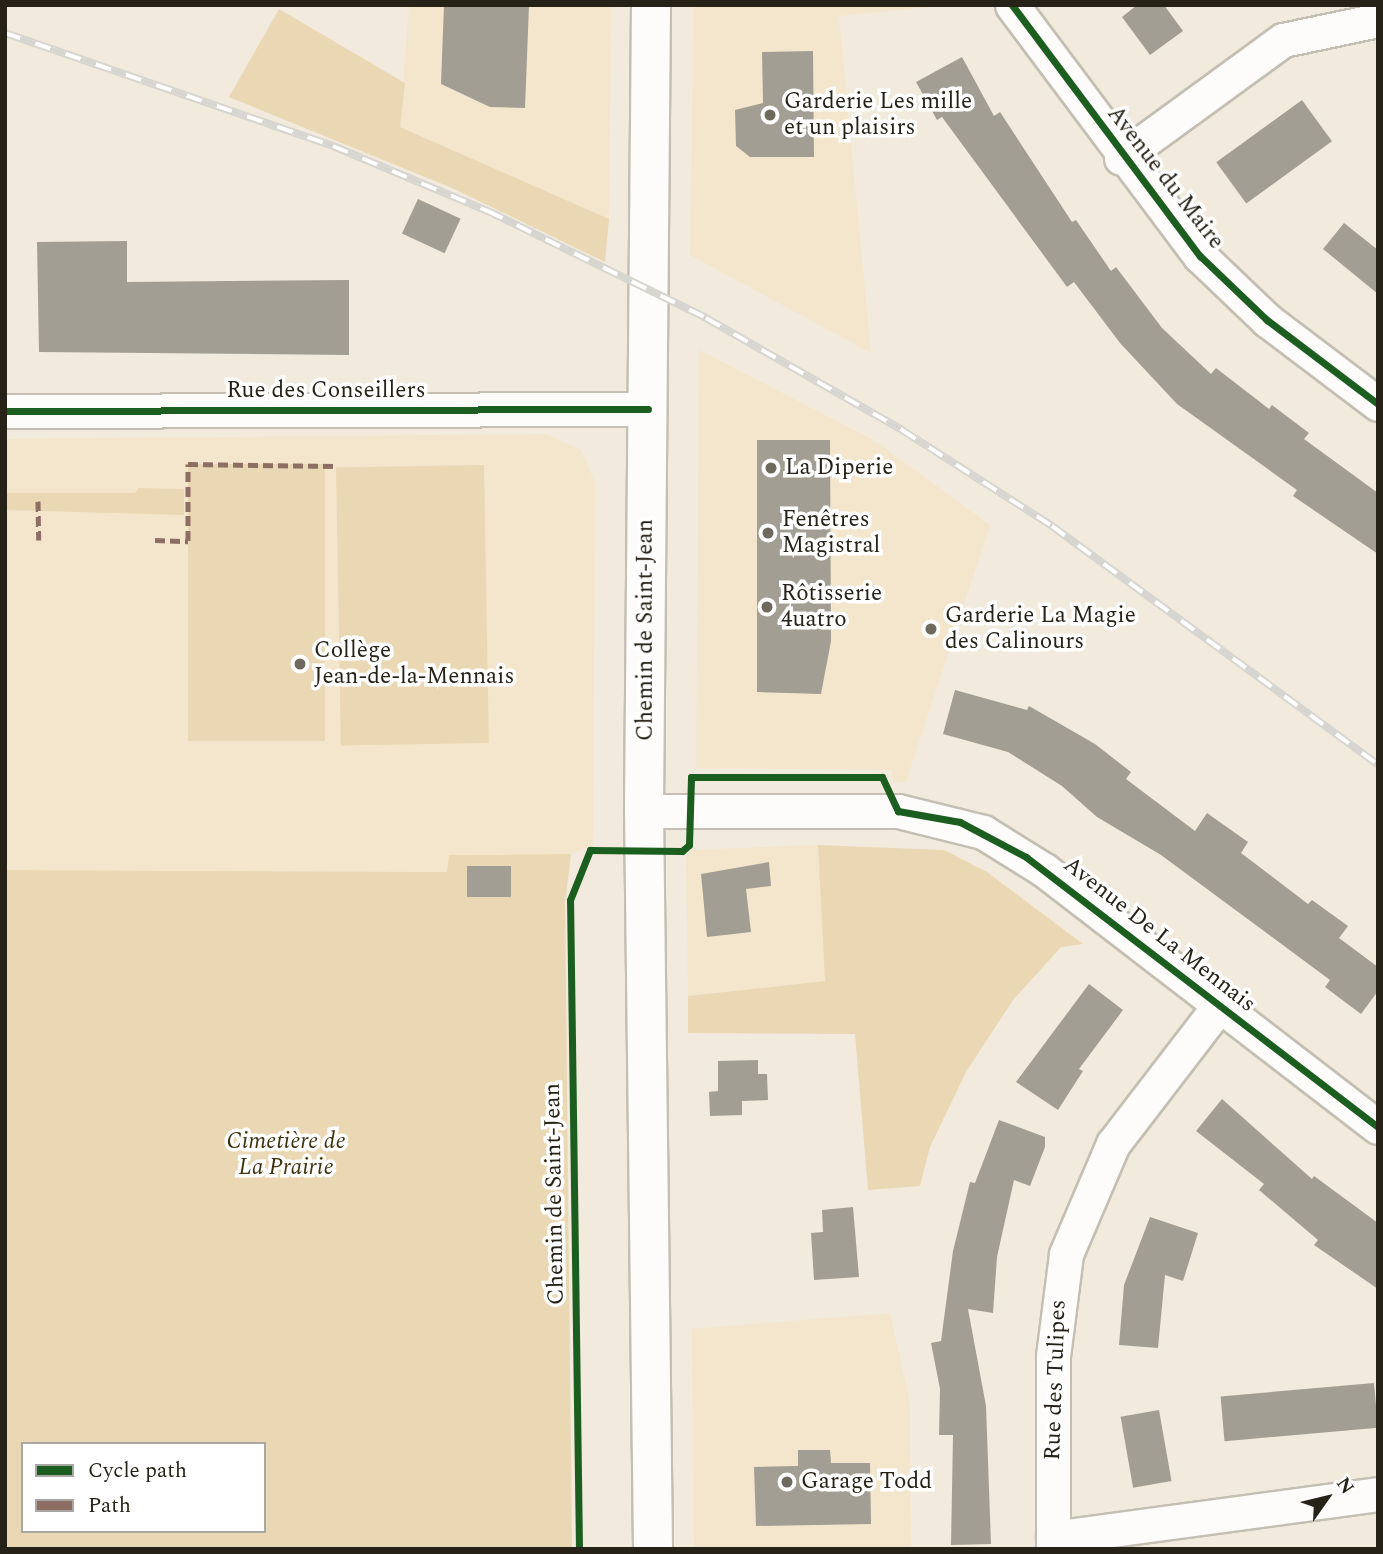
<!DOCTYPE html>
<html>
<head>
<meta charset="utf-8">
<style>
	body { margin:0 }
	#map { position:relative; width:1383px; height:1554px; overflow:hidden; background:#f2eadc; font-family:Spectral,serif }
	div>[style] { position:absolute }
	.built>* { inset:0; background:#f3e6cc }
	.green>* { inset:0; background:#ead8b4; transform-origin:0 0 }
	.building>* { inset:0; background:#a39e93; transform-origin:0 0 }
	.roads { filter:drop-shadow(2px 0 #c4beb3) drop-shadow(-2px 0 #c4beb3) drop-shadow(0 2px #c4beb3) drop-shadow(0 -2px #c4beb3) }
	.street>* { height:33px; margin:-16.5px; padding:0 16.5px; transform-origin:16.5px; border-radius:16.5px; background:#fdfcfa }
	.primary>* { height:38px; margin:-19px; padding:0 19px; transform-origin:19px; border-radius:19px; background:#fdfcfa }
	.rail>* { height:8px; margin-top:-4px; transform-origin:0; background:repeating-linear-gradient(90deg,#fff 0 16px,#d7d5d0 0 32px); box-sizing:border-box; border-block:2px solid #d7d5d0 }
	.quiet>* { height:5px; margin-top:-2.5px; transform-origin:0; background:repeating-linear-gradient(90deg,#8d6e63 0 10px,transparent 0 15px) }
	.cycleway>* { height:7px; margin:-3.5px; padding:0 3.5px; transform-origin:3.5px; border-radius:3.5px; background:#1b5e20 }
	.dots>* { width:19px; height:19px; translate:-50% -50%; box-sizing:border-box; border:4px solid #fff; border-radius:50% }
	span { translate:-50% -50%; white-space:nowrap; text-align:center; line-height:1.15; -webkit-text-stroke:7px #fff; paint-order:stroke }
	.poi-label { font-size:23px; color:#272218 }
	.left { translate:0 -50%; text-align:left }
	.street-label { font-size:23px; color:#272218 }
	.park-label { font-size:23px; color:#3f3110; font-style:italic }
	.frame { position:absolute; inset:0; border:7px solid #272218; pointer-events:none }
	.legend { position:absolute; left:21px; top:1442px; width:245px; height:91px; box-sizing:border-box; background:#fff; border:2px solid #a9a7a3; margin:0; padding:9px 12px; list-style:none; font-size:21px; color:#272218 }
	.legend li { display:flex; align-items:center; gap:14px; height:35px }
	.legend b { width:35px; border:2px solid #a9a7a3 }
	.north { position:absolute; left:1292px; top:1463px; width:70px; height:70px; -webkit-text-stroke:5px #fff; paint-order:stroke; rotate:56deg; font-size:19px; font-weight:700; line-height:28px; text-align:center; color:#272218 }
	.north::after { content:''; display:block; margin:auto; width:24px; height:32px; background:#272218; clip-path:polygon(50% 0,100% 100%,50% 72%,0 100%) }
</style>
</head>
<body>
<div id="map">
	<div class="built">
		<div style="clip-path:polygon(409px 5px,611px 5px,609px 219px,400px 127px)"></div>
		<div style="clip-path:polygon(694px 5px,949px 5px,839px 16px,871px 353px,690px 255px)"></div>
		<div style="clip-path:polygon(699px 350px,875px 441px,990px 525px,906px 782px,893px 783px,892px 770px,696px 768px)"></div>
		<div style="clip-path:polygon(546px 434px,581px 450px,595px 483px,593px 845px,571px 854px,450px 855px,448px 872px,5px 870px,5px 439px)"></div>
		<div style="clip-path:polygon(818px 845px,826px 981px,688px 996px,686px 859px,690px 850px)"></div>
		<div style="clip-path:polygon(890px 1313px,910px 1403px,911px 1549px,694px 1549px,692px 1329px)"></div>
	</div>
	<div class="green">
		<div style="clip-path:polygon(279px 9px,405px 83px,400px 127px,609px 219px,605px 262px,452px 188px,229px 97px)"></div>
		<div style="left:188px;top:464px;width:137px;height:277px"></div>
		<div style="left:484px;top:465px;width:278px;height:148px;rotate:89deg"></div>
		<div style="clip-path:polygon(138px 488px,184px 489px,184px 515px,5px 510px,5px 493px,135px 493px)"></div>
		<div style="clip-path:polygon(818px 845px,944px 850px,987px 872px,1083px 944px,1061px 947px,1013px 1000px,966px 1072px,930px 1147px,920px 1186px,868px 1190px,855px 1034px,688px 1033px,688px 996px,825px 981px)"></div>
		<div style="clip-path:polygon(evenodd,571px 854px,565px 904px,572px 1549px,5px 1549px,5px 870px,447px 872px,449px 855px,571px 854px,23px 1444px,264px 1444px,264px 1531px,23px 1531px,23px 1444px)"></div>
	</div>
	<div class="building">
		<div style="clip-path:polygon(444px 5px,529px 5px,525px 108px,490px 107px,441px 84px)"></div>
		<div style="clip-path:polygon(1137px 5px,1164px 5px,1183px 31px,1150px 55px,1122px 17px)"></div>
		<div style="clip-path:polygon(813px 51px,814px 157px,750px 157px,736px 146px,735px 110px,763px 103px,762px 52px)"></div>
		<div style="clip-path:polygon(962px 57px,994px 116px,1000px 112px,1072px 222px,1076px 220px,1111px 271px,1116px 267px,1162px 328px,1211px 374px,1216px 368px,1269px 409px,1272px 405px,1309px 433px,1304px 439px,1378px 493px,1378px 554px,1293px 496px,1297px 490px,1177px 404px,1120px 343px,1074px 282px,1067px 287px,942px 117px,937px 120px,916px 82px)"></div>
		<div style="left:1302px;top:100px;width:51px;height:106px;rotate:54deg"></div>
		<div style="left:418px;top:199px;width:47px;height:38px;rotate:25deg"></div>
		<div style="clip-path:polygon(1344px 223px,1378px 250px,1378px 294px,1323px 249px)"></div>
		<div style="clip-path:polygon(127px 241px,127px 282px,349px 280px,349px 355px,39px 352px,37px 242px)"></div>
		<div style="clip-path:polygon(757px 440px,830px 440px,831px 641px,821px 694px,757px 692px)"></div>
		<div style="clip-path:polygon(955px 690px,1027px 710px,1029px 706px,1095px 744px,1131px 772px,1126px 779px,1195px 831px,1207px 813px,1248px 842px,1241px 853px,1308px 904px,1312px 900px,1348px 926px,1339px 938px,1378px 967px,1378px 991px,1361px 1014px,1325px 987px,1330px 980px,1161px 855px,1097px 817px,1062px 786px,1008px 752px,943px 734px)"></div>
		<div style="clip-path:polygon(769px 862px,771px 886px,746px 889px,751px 932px,707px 937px,701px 874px)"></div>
		<div style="left:467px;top:866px;width:44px;height:31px"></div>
		<div style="clip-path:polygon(1089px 984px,1123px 1010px,1079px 1069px,1083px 1071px,1058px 1110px,1016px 1082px)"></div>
		<div style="clip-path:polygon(758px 1060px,758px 1074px,767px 1074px,768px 1100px,742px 1101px,742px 1115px,710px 1116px,709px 1092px,718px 1091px,718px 1061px)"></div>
		<div style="clip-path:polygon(1222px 1099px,1312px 1179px,1314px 1176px,1378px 1223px,1378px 1289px,1314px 1245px,1318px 1240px,1259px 1190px,1264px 1184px,1196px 1131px)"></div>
		<div style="clip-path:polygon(999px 1120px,1045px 1137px,1045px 1147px,1030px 1186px,1014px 1180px,997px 1257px,993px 1313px,968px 1309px,986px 1406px,991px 1544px,951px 1545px,953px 1435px,939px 1435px,940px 1389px,931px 1343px,941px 1341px,953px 1251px,970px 1182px,975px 1183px)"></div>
		<div style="clip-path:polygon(853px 1207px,859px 1277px,814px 1280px,811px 1233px,823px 1232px,822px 1210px)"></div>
		<div style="clip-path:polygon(1150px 1217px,1198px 1233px,1183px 1281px,1165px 1275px,1158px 1348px,1119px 1345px,1124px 1285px)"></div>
		<div style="left:1374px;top:1383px;width:45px;height:154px;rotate:85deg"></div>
		<div style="left:1159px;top:1410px;width:72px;height:39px;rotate:80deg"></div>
		<div style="clip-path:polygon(798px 1450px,830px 1450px,831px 1463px,870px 1463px,871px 1524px,756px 1526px,754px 1467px,798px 1466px)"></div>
	</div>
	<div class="roads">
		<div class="street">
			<div style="left:1012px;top:5px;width:314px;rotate:53.2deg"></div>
			<div style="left:1200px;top:256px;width:93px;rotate:43.7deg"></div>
			<div style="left:1267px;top:320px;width:139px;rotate:37.1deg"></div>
			<div style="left:1121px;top:158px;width:200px;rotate:-36.1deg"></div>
			<div style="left:1283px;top:40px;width:97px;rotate:-11.9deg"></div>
			<div style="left:5px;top:411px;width:643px;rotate:-0.18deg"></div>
			<div style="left:644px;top:811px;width:254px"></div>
			<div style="left:898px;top:811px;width:88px;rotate:13.9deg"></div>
			<div style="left:983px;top:832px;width:72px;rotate:31.9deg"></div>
			<div style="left:1044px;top:870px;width:421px;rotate:37.6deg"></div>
			<div style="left:1053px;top:1538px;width:328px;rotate:-7.7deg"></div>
			<div style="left:1053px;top:1549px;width:193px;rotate:-90deg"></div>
			<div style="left:1053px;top:1356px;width:103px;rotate:-82.7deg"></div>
			<div style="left:1066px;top:1254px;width:120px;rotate:-66.9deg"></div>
			<div style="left:1113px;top:1144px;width:174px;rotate:-52.5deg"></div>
		</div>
		<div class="primary">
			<div style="left:651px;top:5px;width:806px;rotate:90.5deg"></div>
			<div style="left:644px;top:811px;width:738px;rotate:89.3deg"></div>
		</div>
	</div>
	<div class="rail">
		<div style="left:5px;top:33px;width:347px;rotate:19deg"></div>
		<div style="left:333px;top:146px;width:168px;rotate:22.8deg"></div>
		<div style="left:488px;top:211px;width:243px;rotate:26.1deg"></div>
		<div style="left:706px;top:318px;width:226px;rotate:29.7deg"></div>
		<div style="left:902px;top:430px;width:178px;rotate:32.6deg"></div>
		<div style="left:1052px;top:526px;width:404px;rotate:36.2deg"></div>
	</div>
	<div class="quiet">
		<div style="left:38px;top:501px;width:39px;rotate:89deg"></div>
		<div style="left:155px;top:540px;width:33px;rotate:2deg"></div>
		<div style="left:188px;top:541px;width:77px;rotate:-90deg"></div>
		<div style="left:188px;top:464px;width:148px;rotate:0.8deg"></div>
	</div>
	<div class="cycleway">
		<div style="left:1012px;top:5px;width:314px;rotate:53.2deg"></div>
		<div style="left:1200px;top:256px;width:93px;rotate:43.7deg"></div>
		<div style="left:1267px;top:320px;width:139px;rotate:37.1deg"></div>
		<div style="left:5px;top:411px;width:643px;rotate:-0.18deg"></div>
		<div style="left:579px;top:1549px;width:649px;rotate:-90.79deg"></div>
		<div style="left:570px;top:900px;width:54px;rotate:-68.2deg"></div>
		<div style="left:590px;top:850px;width:92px;rotate:0.6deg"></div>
		<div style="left:682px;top:851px;width:9px;rotate:-41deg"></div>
		<div style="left:689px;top:845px;width:68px;rotate:-88.3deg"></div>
		<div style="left:691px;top:777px;width:191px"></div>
		<div style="left:882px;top:777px;width:38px;rotate:65deg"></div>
		<div style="left:898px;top:811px;width:63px;rotate:10.1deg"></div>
		<div style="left:960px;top:822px;width:75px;rotate:27.9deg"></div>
		<div style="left:1026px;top:857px;width:444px;rotate:37.5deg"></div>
	</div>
	<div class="dots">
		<div style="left:770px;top:115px;background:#6e685d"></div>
		<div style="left:771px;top:468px;background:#6e685d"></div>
		<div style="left:768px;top:533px;background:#6e685d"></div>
		<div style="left:767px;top:607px;background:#6e685d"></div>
		<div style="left:931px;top:629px;background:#6e685d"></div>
		<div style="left:300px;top:664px;background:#6e685d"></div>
		<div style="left:787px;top:1482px;background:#6e685d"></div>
	</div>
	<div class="poi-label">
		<span class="left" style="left:784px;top:115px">Garderie Les mille<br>et un plaisirs</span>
		<span class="left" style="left:785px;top:468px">La Diperie</span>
		<span class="left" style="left:782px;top:533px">Fenêtres<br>Magistral</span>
		<span class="left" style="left:781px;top:607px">Rôtisserie<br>4uatro</span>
		<span class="left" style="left:945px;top:629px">Garderie La Magie<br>des Calinours</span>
		<span class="left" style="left:314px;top:664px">Collège<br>Jean-de-la-Mennais</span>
		<span class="left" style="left:801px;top:1482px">Garage Todd</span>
	</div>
	<div class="street-label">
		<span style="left:1165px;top:178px;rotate:52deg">Avenue du Maire</span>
		<span style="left:326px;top:391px">Rue des Conseillers</span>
		<span style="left:646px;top:630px;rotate:-90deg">Chemin de Saint-Jean</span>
		<span style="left:1159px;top:935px;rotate:38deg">Avenue De La Mennais</span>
		<span style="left:555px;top:1194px;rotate:-91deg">Chemin de Saint-Jean</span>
		<span style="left:1056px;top:1380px;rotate:-88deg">Rue des Tulipes</span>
	</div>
	<div class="park-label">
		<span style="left:286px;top:1155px">Cimetière de<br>La Prairie</span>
	</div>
	<div class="frame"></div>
	<ul class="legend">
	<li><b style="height:9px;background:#1b5e20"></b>Cycle path</li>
	<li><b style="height:9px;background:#8d6e63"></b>Path</li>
	</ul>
	<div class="north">N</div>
</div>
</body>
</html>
